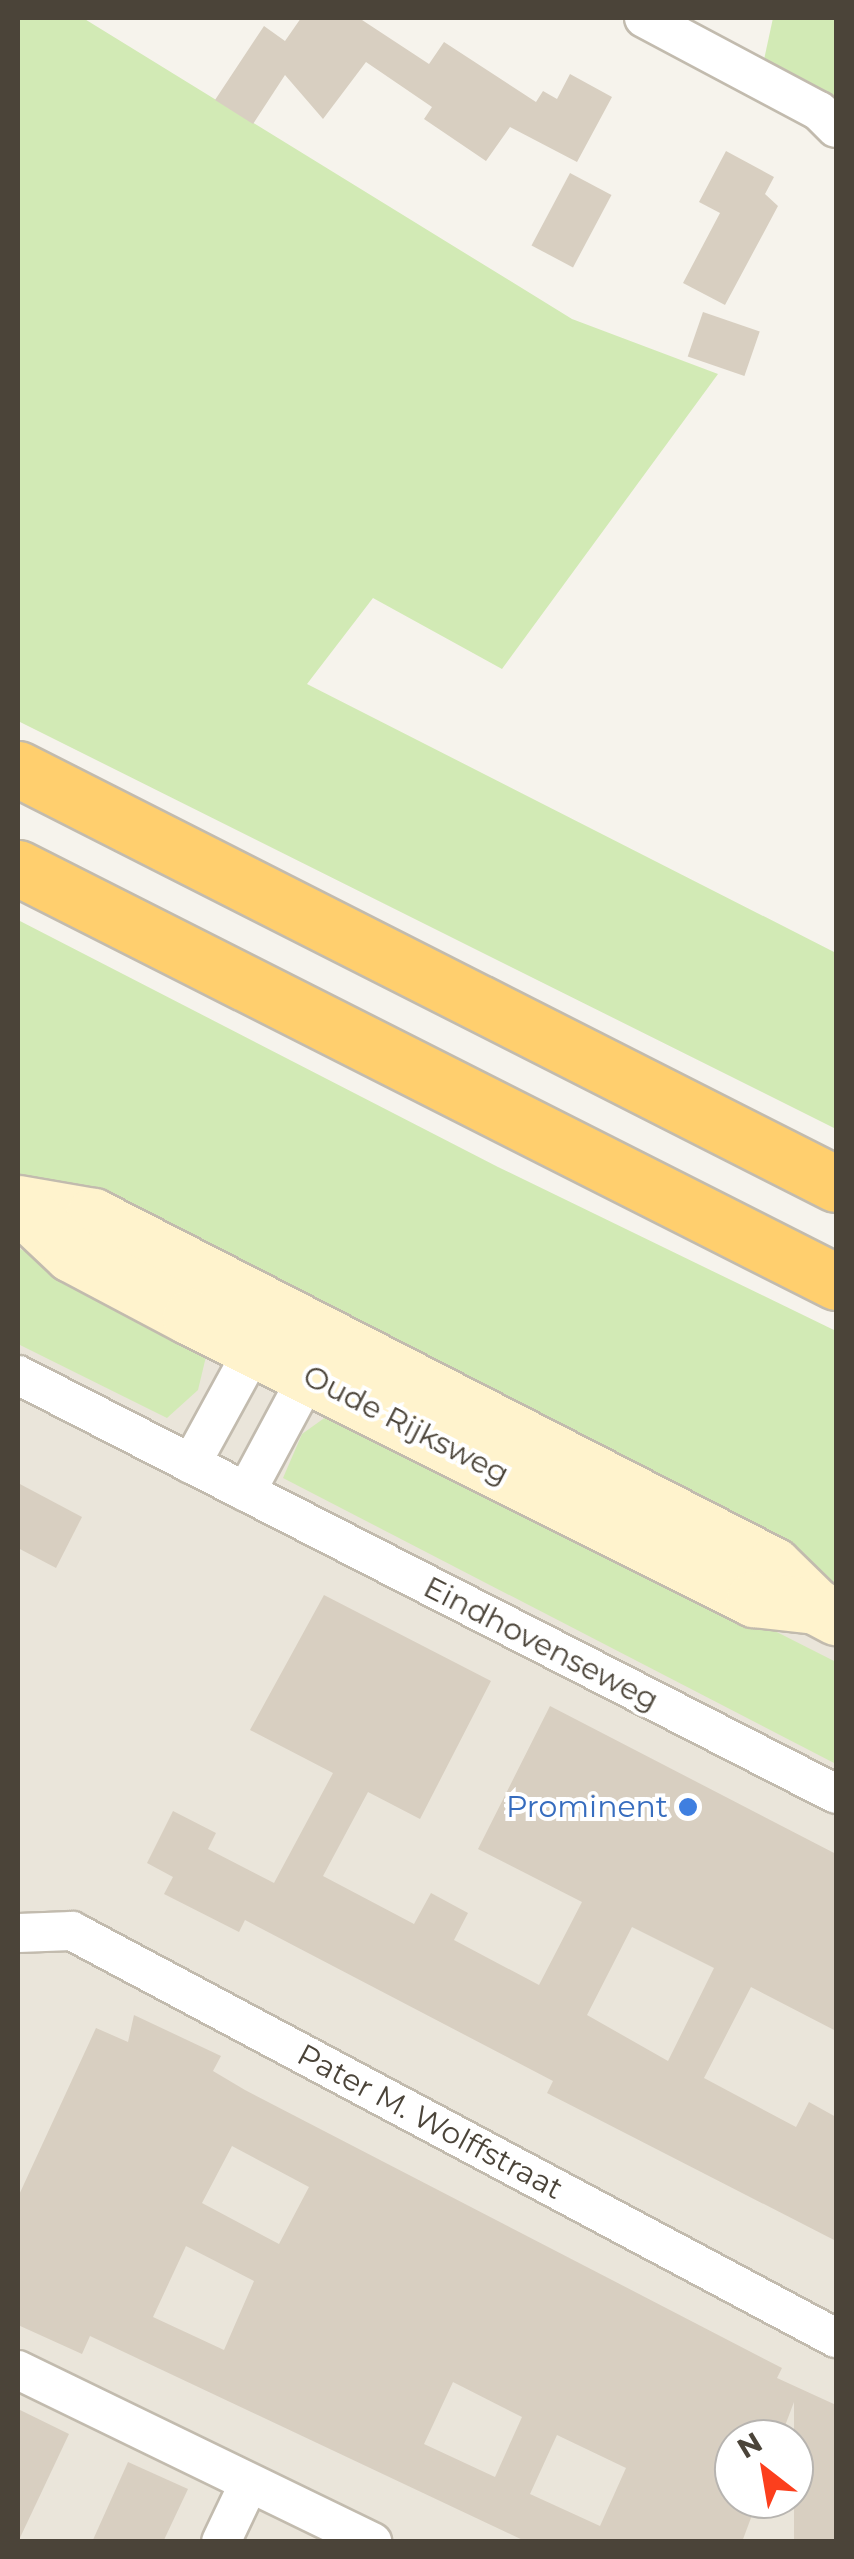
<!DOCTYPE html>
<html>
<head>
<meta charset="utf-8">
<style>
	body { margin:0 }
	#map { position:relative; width:854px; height:2559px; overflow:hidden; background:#f6f3ec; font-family:Montserrat,sans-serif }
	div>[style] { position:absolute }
	.residential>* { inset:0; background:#eae5da }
	.green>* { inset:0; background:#d2eab5 }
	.building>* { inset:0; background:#d8cfc1; transform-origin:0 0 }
	.roads { filter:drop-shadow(2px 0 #c2bbae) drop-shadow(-2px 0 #c2bbae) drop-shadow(0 2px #c2bbae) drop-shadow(0 -2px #c2bbae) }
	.minor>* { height:38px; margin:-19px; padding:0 19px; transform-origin:19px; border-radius:19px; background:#fff }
	.secondary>* { height:55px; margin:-27.5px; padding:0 27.5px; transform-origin:27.5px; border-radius:27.5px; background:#fff3cd }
	.motorway>* { height:55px; margin:-27.5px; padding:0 27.5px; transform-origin:27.5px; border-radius:27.5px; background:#ffcf6e }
	.dots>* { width:28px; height:28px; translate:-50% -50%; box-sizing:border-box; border:5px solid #fff; border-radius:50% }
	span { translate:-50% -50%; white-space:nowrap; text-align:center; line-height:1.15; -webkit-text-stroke:8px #fff; paint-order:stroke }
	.street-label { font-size:30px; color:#4b4439 }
	.shop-label { font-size:30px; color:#366cbe }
	.right { translate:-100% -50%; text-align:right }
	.frame { position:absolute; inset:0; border:20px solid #4b4439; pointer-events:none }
	.north { position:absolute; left:714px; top:2419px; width:100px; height:100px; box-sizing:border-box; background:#fff; border:2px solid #b7b4b0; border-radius:50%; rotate:329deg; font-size:28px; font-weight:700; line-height:40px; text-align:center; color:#4b4439 }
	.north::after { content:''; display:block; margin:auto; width:35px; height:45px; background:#fc3f1d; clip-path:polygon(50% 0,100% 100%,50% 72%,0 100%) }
</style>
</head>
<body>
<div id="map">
	<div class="residential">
		<div style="clip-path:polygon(evenodd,18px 1169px,836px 1594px,836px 2541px,18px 2541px,18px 1169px,734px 2439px,794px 2439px,794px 2499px,734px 2499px,734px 2439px)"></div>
	</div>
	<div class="green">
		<div style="clip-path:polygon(18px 18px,83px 18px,572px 319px,718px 374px,502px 669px,373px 598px,307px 684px,836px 953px,836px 1129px,18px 721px)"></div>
		<div style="clip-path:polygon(773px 18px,836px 18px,836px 111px,762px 69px)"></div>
		<div style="clip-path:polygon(18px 920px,498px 1167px,836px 1331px,836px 1585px,18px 1173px)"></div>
		<div style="clip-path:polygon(18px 1248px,209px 1344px,198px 1390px,167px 1418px,18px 1344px)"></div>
		<div style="clip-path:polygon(337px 1409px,836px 1662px,836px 1764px,283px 1478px,302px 1434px)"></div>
	</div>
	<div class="building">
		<div style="clip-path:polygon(301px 18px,359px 18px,429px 64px,444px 42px,536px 102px,543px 91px,557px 99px,570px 74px,612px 97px,577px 162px,510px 127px,486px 161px,424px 119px,432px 107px,366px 62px,323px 119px,285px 75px,253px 124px,215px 100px,264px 26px,285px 41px)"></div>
		<div style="clip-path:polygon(726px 151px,774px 177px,765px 194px,778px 206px,725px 305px,683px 283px,720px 213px,699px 202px)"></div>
		<div style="left:570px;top:173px;width:47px;height:82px;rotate:28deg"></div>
		<div style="left:703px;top:312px;width:60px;height:47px;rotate:19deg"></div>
		<div style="clip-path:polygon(18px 1483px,82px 1517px,56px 1568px,18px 1548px)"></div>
		<div style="clip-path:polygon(evenodd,324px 1595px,491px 1681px,420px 1819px,368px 1792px,323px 1876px,414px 1924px,431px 1893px,468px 1913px,454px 1940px,539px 1985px,582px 1902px,478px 1849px,550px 1706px,836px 1854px,836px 2031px,751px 1987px,704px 2078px,796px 2127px,809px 2102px,836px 2117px,836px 2241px,547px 2093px,553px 2081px,245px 1920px,239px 1932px,164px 1894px,173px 1877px,147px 1863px,173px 1811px,216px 1833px,208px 1849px,274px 1883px,333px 1773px,250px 1730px,324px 1595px,632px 1927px,714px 1968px,668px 2061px,587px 2015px,632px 1927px)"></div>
		<div style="clip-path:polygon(evenodd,134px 2015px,221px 2056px,213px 2071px,245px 2090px,782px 2368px,777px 2378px,836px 2405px,836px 2542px,794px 2542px,794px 2402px,780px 2439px,734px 2439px,734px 2499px,758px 2499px,742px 2542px,527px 2542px,90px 2336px,82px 2354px,18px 2325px,18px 2197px,96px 2028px,128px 2042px,134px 2015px,232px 2146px,309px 2187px,279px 2244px,202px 2203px,232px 2146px,134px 2015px,186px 2246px,254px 2281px,224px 2350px,153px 2317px,186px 2246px,134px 2015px,453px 2382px,522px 2417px,495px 2477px,424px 2444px,453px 2382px,134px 2015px,557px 2435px,626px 2468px,600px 2526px,530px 2494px,557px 2435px)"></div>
		<div style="clip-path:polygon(18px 2409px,69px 2434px,18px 2542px)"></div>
		<div style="clip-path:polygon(128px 2462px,188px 2489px,163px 2542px,92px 2542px)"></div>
	</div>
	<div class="roads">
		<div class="minor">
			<div style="left:644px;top:18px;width:198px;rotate:28deg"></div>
			<div style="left:819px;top:111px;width:24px;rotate:45deg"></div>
			<div style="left:18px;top:1375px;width:919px;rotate:27.12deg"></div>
			<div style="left:191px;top:1464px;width:154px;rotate:-61.3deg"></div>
			<div style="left:246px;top:1492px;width:152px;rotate:-61.8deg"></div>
			<div style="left:18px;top:1933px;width:54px;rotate:-2.1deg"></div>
			<div style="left:72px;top:1931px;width:866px;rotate:28.05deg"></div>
			<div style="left:18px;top:2370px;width:394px;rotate:25.9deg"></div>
			<div style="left:221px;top:2542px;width:65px;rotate:-64.6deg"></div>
		</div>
		<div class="secondary">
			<div style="left:18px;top:1203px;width:76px;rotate:9.8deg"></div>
			<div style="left:93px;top:1216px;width:764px;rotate:27.17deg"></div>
			<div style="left:773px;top:1565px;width:59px;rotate:44.3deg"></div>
			<div style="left:815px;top:1606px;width:24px;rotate:28deg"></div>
			<div style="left:18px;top:1204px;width:73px;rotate:43.3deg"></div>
			<div style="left:71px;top:1254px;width:135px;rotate:27.9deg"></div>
			<div style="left:190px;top:1317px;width:631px;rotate:26.57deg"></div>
			<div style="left:754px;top:1599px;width:61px;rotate:6.5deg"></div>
		</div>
		<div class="motorway">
			<div style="left:18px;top:769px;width:917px;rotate:26.9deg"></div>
			<div style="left:18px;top:868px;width:917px;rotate:26.84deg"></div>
		</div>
	</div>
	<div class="dots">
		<div style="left:688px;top:1807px;background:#3f7fe0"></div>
	</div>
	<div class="street-label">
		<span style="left:406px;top:1425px;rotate:27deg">Oude Rijksweg</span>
		<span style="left:541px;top:1644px;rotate:27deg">Eindhovenseweg</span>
		<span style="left:430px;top:2122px;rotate:28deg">Pater M. Wolffstraat</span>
	</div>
	<div class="shop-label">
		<span class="right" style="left:668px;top:1807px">Prominent</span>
	</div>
	<div class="frame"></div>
	<div class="north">N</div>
</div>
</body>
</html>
